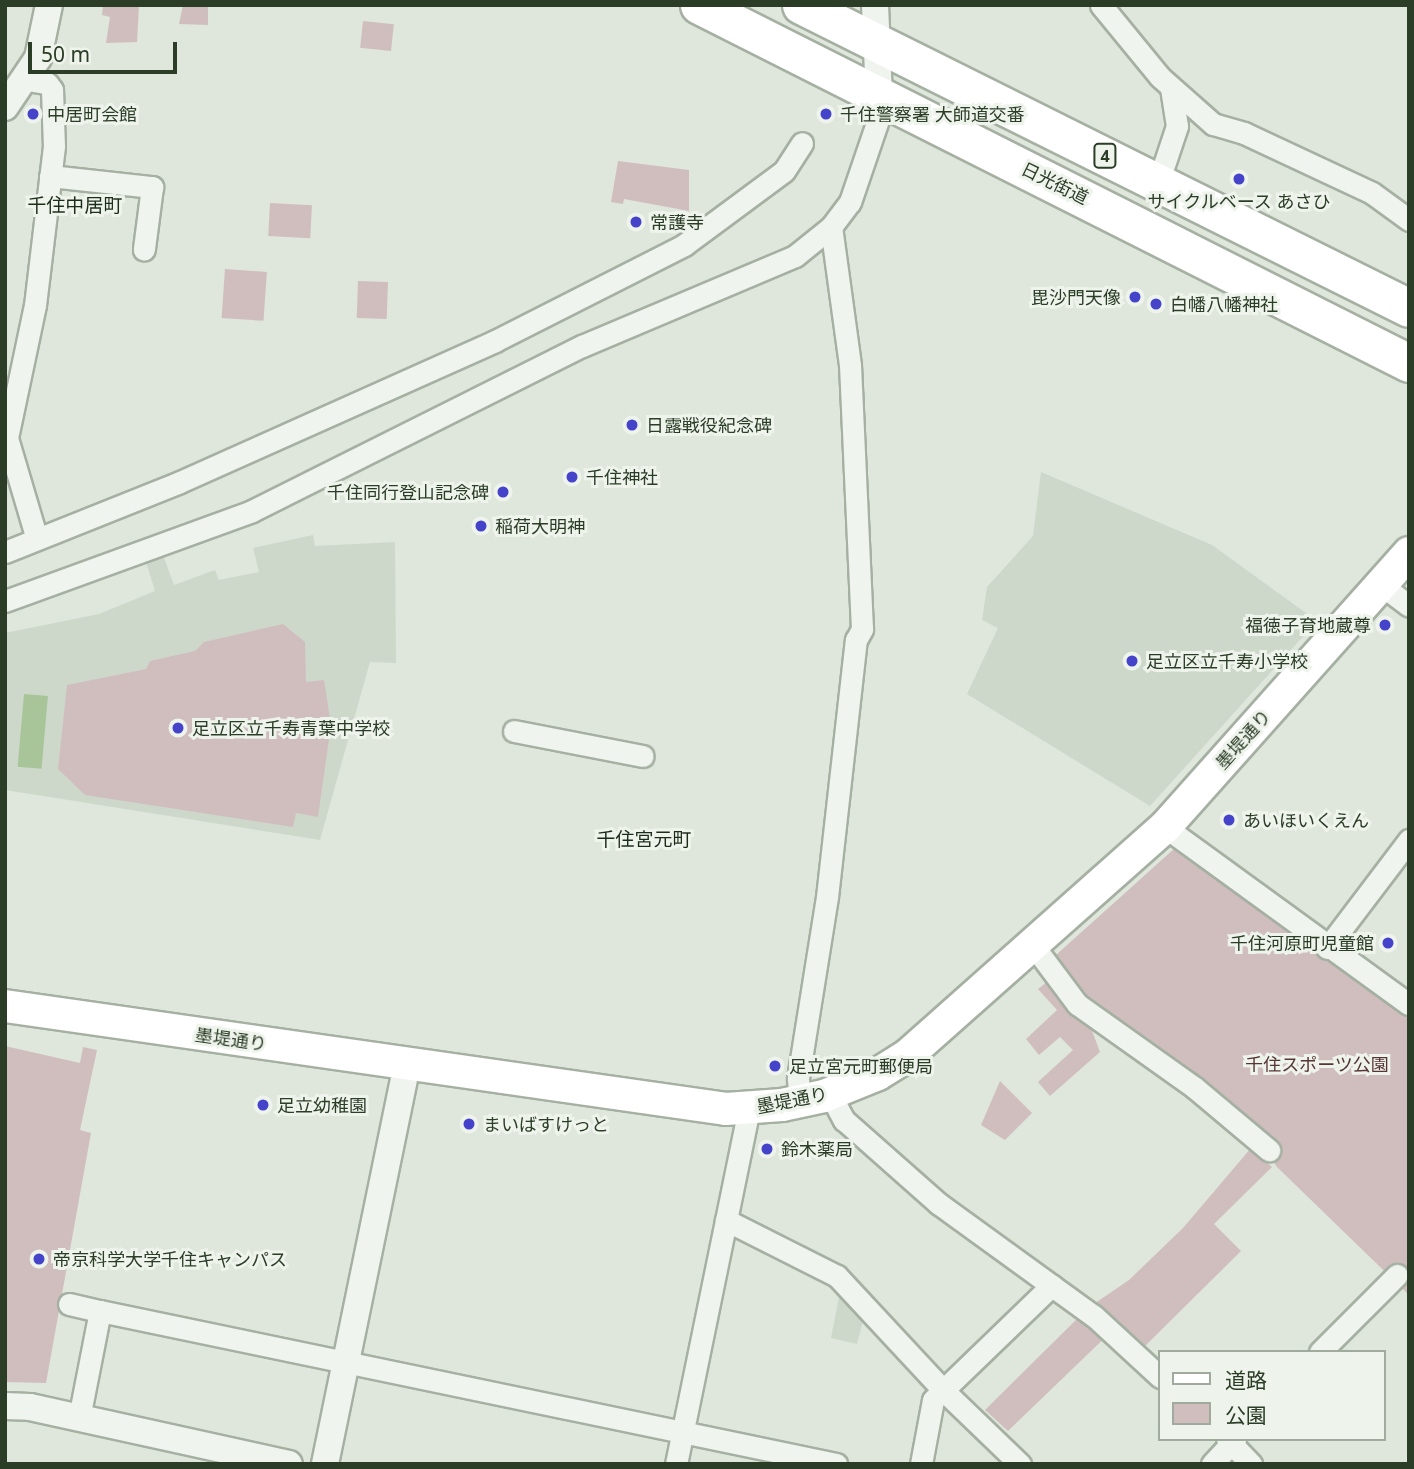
<!DOCTYPE html>
<html>
<head>
<meta charset="utf-8">
<style>
	body { margin:0 }
	#map { position:relative; width:1414px; height:1469px; overflow:hidden; background:#dfe6dc; font-family:"Noto Sans","Noto Sans JP",sans-serif }
	div>[style] { position:absolute }
	.built>* { inset:0; background:#cdd8ca }
	.green>* { inset:0; background:#d0bebf; transform-origin:0 0 }
	.water>* { inset:0; background:#a7c598; transform-origin:0 0 }
	.roads { filter:drop-shadow(2px 0 #a5b0a2) drop-shadow(-2px 0 #a5b0a2) drop-shadow(0 2px #a5b0a2) drop-shadow(0 -2px #a5b0a2) }
	.minor>* { height:21px; margin:-10.5px; padding:0 10.5px; transform-origin:10.5px; border-radius:10.5px; background:#f0f4ef }
	.tertiary>* { height:26px; margin:-13px; padding:0 13px; transform-origin:13px; border-radius:13px; background:#f0f4ef }
	.secondary>* { height:32px; margin:-16px; padding:0 16px; transform-origin:16px; border-radius:16px; background:#fff }
	.trunk>* { height:37px; margin:-18.5px; padding:0 18.5px; transform-origin:18.5px; border-radius:18.5px; background:#fff }
	.dots>* { width:19px; height:19px; translate:-50% -50%; box-sizing:border-box; border:4px solid #eef4eb; border-radius:50% }
	span { translate:-50% -50%; white-space:nowrap; text-align:center; line-height:1.15; -webkit-text-stroke:6px #eef4eb; paint-order:stroke }
	.shield-label span { padding:2px 5px; background:#eef4eb; border:2px solid; border-radius:5px; -webkit-text-stroke-width:0 }
	.shield-label { font-size:16px; color:#2b3c27; font-weight:700 }
	.poi-label { font-size:18px; color:#2b3c27 }
	.left { translate:0 -50%; text-align:left }
	.right { translate:-100% -50%; text-align:right }
	.street-label { font-size:18px; color:#2b3c27 }
	.park-label { font-size:18px; color:#573435 }
	.neighbourhood-label { font-size:19px; color:#1c2c19 }
	.frame { position:absolute; inset:0; border:7px solid #2b3c27; pointer-events:none }
	.legend { position:absolute; left:1158px; top:1350px; width:228px; height:91px; box-sizing:border-box; background:#eef4eb; border:2px solid #a0aa9d; margin:0; padding:9px 12px; list-style:none; font-size:21px; color:#2b3c27 }
	.legend li { display:flex; align-items:center; gap:14px; height:35px }
	.legend b { width:35px; border:2px solid #a0aa9d }
	.scale { position:absolute; left:28px; top:42px; width:149px; height:32px; box-sizing:border-box; border:4px solid #2b3c27; border-top:0; padding-left:9px; font-size:21px; line-height:24px; white-space:nowrap; color:#2b3c27; -webkit-text-stroke:5px #eef4eb; paint-order:stroke }
</style>
</head>
<body>
<div id="map">
	<div class="built">
		<div style="clip-path:polygon(1041px 472px,1212px 545px,1317px 621px,1150px 806px,967px 694px,998px 628px,982px 620px,987px 587px,1033px 536px)"></div>
		<div style="clip-path:polygon(313px 535px,315px 546px,395px 542px,396px 663px,370px 662px,320px 840px,5px 790px,5px 633px,99px 614px,155px 591px,146px 562px,163px 555px,174px 585px,215px 570px,219px 580px,259px 572px,253px 548px)"></div>
		<div style="clip-path:polygon(841px 1287px,865px 1313px,857px 1344px,831px 1338px)"></div>
	</div>
	<div class="green">
		<div style="clip-path:polygon(103px 5px,139px 5px,137px 42px,106px 43px,110px 17px,102px 15px)"></div>
		<div style="clip-path:polygon(183px 5px,208px 5px,208px 25px,179px 24px)"></div>
		<div style="left:363px;top:21px;width:31px;height:27px;rotate:6deg"></div>
		<div style="clip-path:polygon(618px 161px,689px 170px,689px 211px,624px 199px,623px 204px,611px 202px)"></div>
		<div style="left:270px;top:203px;width:42px;height:33px;rotate:3deg"></div>
		<div style="left:225px;top:269px;width:42px;height:49px;rotate:4deg"></div>
		<div style="left:358px;top:281px;width:30px;height:37px;rotate:2deg"></div>
		<div style="clip-path:polygon(283px 624px,305px 642px,306px 682px,324px 680px,331px 725px,318px 817px,296px 813px,293px 827px,85px 795px,58px 769px,67px 685px,146px 669px,150px 661px,195px 651px,204px 642px)"></div>
		<div style="clip-path:polygon(1175px 848px,1409px 1017px,1409px 1295px,1276px 1166px,1263px 1137px,1089px 999px,1056px 955px)"></div>
		<div style="clip-path:polygon(1052px 978px,1088px 1020px,1100px 1052px,1050px 1096px,1038px 1082px,1073px 1050px,1060px 1037px,1039px 1055px,1026px 1039px,1057px 1010px,1038px 989px)"></div>
		<div style="clip-path:polygon(5px 1046px,80px 1063px,83px 1047px,97px 1050px,80px 1130px,91px 1133px,46px 1383px,5px 1382px)"></div>
		<div style="clip-path:polygon(1000px 1081px,1032px 1113px,1005px 1140px,981px 1125px)"></div>
		<div style="clip-path:polygon(1251px 1148px,1272px 1167px,1214px 1224px,1241px 1251px,1141px 1350px,1117px 1326px,1008px 1431px,985px 1410px,1088px 1308px,1129px 1280px,1183px 1228px)"></div>
	</div>
	<div class="water">
		<div style="left:24px;top:694px;width:24px;height:73px;rotate:5deg"></div>
	</div>
	<div class="roads">
		<div class="minor">
			<div style="left:1101px;top:5px;width:93px;rotate:50.7deg"></div>
			<div style="left:1160px;top:77px;width:71px;rotate:41.6deg"></div>
			<div style="left:1213px;top:124px;width:32px;rotate:16deg"></div>
			<div style="left:1244px;top:133px;width:141px;rotate:25.1deg"></div>
			<div style="left:1372px;top:193px;width:46px;rotate:36.1deg"></div>
			<div style="left:27px;top:80px;width:20px;rotate:9deg"></div>
			<div style="left:47px;top:83px;width:9px;rotate:54deg"></div>
			<div style="left:52px;top:90px;width:56px;rotate:88deg"></div>
			<div style="left:54px;top:146px;width:160px;rotate:96.8deg"></div>
			<div style="left:35px;top:305px;width:136px;rotate:101.9deg"></div>
			<div style="left:7px;top:438px;width:105px;rotate:73.5deg"></div>
			<div style="left:50px;top:176px;width:103px;rotate:6.2deg"></div>
			<div style="left:152px;top:187px;width:63px;rotate:97.4deg"></div>
			<div style="left:1158px;top:183px;width:60px;rotate:-71.6deg"></div>
			<div style="left:1177px;top:126px;width:38px;rotate:-99deg"></div>
			<div style="left:5px;top:552px;width:188px;rotate:-21.8deg"></div>
			<div style="left:180px;top:482px;width:345px;rotate:-24.1deg"></div>
			<div style="left:495px;top:341px;width:212px;rotate:-26.9deg"></div>
			<div style="left:684px;top:245px;width:124px;rotate:-36.5deg"></div>
			<div style="left:784px;top:171px;width:33px;rotate:-57deg"></div>
			<div style="left:1380px;top:584px;width:36px;rotate:37deg"></div>
			<div style="left:5px;top:601px;width:263px;rotate:-20deg"></div>
			<div style="left:252px;top:511px;width:369px;rotate:-26.6deg"></div>
			<div style="left:582px;top:346px;width:231px;rotate:-22.9deg"></div>
			<div style="left:795px;top:256px;width:46px;rotate:-38.9deg"></div>
			<div style="left:831px;top:227px;width:31px;rotate:-53deg"></div>
			<div style="left:850px;top:202px;width:90px;rotate:-71.2deg"></div>
			<div style="left:879px;top:117px;width:21px;rotate:-90deg"></div>
			<div style="left:514px;top:731px;width:131px;rotate:11deg"></div>
			<div style="left:1165px;top:827px;width:301px;rotate:36deg"></div>
			<div style="left:1033px;top:945px;width:74px;rotate:53.3deg"></div>
			<div style="left:1077px;top:1004px;width:145px;rotate:35.4deg"></div>
			<div style="left:1195px;top:1088px;width:97px;rotate:40deg"></div>
			<div style="left:1327px;top:948px;width:136px;rotate:-52.8deg"></div>
			<div style="left:830px;top:1094px;width:30px;rotate:62deg"></div>
			<div style="left:844px;top:1120px;width:127px;rotate:41.5deg"></div>
			<div style="left:939px;top:1204px;width:191px;rotate:35.9deg"></div>
			<div style="left:1094px;top:1316px;width:90px;rotate:42.7deg"></div>
			<div style="left:800px;top:1102px;width:24px;rotate:-95deg"></div>
			<div style="left:798px;top:1078px;width:183px;rotate:-80.9deg"></div>
			<div style="left:827px;top:897px;width:259px;rotate:-83.6deg"></div>
			<div style="left:856px;top:640px;width:13px;rotate:-61deg"></div>
			<div style="left:862px;top:629px;width:264px;rotate:-92.6deg"></div>
			<div style="left:850px;top:365px;width:139px;rotate:-97.8deg"></div>
			<div style="left:726px;top:1220px;width:124px;rotate:26.8deg"></div>
			<div style="left:837px;top:1276px;width:156px;rotate:47.1deg"></div>
			<div style="left:943px;top:1390px;width:107px;rotate:43.9deg"></div>
			<div style="left:69px;top:1304px;width:32px;rotate:13deg"></div>
			<div style="left:1320px;top:1352px;width:109px;rotate:-45deg"></div>
			<div style="left:79px;top:1418px;width:109px;rotate:-78.9deg"></div>
			<div style="left:100px;top:1311px;width:752px;rotate:11.74deg"></div>
			<div style="left:1227px;top:1439px;width:35px;rotate:46deg"></div>
			<div style="left:676px;top:1464px;width:362px;rotate:-78.4deg"></div>
			<div style="left:921px;top:1464px;width:65px;rotate:-79.4deg"></div>
			<div style="left:933px;top:1400px;width:165px;rotate:-44deg"></div>
			<div style="left:1212px;top:1464px;width:34px;rotate:-47deg"></div>
		</div>
		<div class="tertiary">
			<div style="left:875px;top:5px;width:91px;rotate:87.5deg"></div>
			<div style="left:5px;top:107px;width:59px;rotate:-56deg"></div>
			<div style="left:38px;top:58px;width:54px;rotate:-78.3deg"></div>
			<div style="left:5px;top:1406px;width:25px;rotate:2deg"></div>
			<div style="left:30px;top:1407px;width:265px;rotate:12.4deg"></div>
			<div style="left:325px;top:1464px;width:407px;rotate:-78.4deg"></div>
		</div>
		<div class="secondary">
			<div style="left:5px;top:1006px;width:728px;rotate:8.13deg"></div>
			<div style="left:726px;top:1109px;width:56px;rotate:-4.1deg"></div>
			<div style="left:782px;top:1105px;width:43px;rotate:-12.1deg"></div>
			<div style="left:824px;top:1096px;width:58px;rotate:-22.2deg"></div>
			<div style="left:878px;top:1074px;width:36px;rotate:-32deg"></div>
			<div style="left:908px;top:1055px;width:344px;rotate:-41.6deg"></div>
			<div style="left:1165px;top:827px;width:367px;rotate:-48.3deg"></div>
		</div>
		<div class="trunk">
			<div style="left:699px;top:5px;width:795px;rotate:26.76deg"></div>
			<div style="left:801px;top:5px;width:679px;rotate:26.49deg"></div>
		</div>
	</div>
	<div class="dots">
		<div style="left:33px;top:114px;background:#4443c9"></div>
		<div style="left:826px;top:114px;background:#4443c9"></div>
		<div style="left:1239px;top:179px;background:#4443c9"></div>
		<div style="left:636px;top:222px;background:#4443c9"></div>
		<div style="left:1135px;top:297px;background:#4443c9"></div>
		<div style="left:1156px;top:304px;background:#4443c9"></div>
		<div style="left:632px;top:425px;background:#4443c9"></div>
		<div style="left:572px;top:477px;background:#4443c9"></div>
		<div style="left:503px;top:492px;background:#4443c9"></div>
		<div style="left:481px;top:526px;background:#4443c9"></div>
		<div style="left:1385px;top:625px;background:#4443c9"></div>
		<div style="left:1132px;top:661px;background:#4443c9"></div>
		<div style="left:178px;top:728px;background:#4443c9"></div>
		<div style="left:1229px;top:820px;background:#4443c9"></div>
		<div style="left:1388px;top:943px;background:#4443c9"></div>
		<div style="left:775px;top:1066px;background:#4443c9"></div>
		<div style="left:263px;top:1105px;background:#4443c9"></div>
		<div style="left:469px;top:1124px;background:#4443c9"></div>
		<div style="left:767px;top:1149px;background:#4443c9"></div>
		<div style="left:39px;top:1259px;background:#4443c9"></div>
	</div>
	<div class="shield-label">
		<span style="left:1105px;top:156px">4</span>
	</div>
	<div class="poi-label">
		<span class="left" style="left:47px;top:114px">中居町会館</span>
		<span class="left" style="left:840px;top:114px">千住警察署 大師道交番</span>
		<span style="left:1239px;top:201px">サイクルベース あさひ</span>
		<span class="left" style="left:650px;top:222px">常護寺</span>
		<span class="right" style="left:1121px;top:297px">毘沙門天像</span>
		<span class="left" style="left:1170px;top:304px">白幡八幡神社</span>
		<span class="left" style="left:646px;top:425px">日露戦役紀念碑</span>
		<span class="left" style="left:586px;top:477px">千住神社</span>
		<span class="right" style="left:489px;top:492px">千住同行登山記念碑</span>
		<span class="left" style="left:495px;top:526px">稲荷大明神</span>
		<span class="right" style="left:1371px;top:625px">福徳子育地蔵尊</span>
		<span class="left" style="left:1146px;top:661px">足立区立千寿小学校</span>
		<span class="left" style="left:192px;top:728px">足立区立千寿青葉中学校</span>
		<span class="left" style="left:1243px;top:820px">あいほいくえん</span>
		<span class="right" style="left:1374px;top:943px">千住河原町児童館</span>
		<span class="left" style="left:789px;top:1066px">足立宮元町郵便局</span>
		<span class="left" style="left:277px;top:1105px">足立幼稚園</span>
		<span class="left" style="left:483px;top:1124px">まいばすけっと</span>
		<span class="left" style="left:781px;top:1149px">鈴木薬局</span>
		<span class="left" style="left:53px;top:1259px">帝京科学大学千住キャンパス</span>
	</div>
	<div class="street-label">
		<span style="left:1055px;top:183px;rotate:26deg">日光街道</span>
		<span style="left:1243px;top:739px;rotate:-48deg">墨堤通り</span>
		<span style="left:231px;top:1039px;rotate:8deg">墨堤通り</span>
		<span style="left:792px;top:1100px;rotate:-11deg">墨堤通り</span>
	</div>
	<div class="park-label">
		<span style="left:1317px;top:1064px">千住スポーツ公園</span>
	</div>
	<div class="neighbourhood-label">
		<span style="left:75px;top:206px">千住中居町</span>
		<span style="left:644px;top:840px">千住宮元町</span>
	</div>
	<div class="frame"></div>
	<ul class="legend">
	<li><b style="height:9px;background:#fff"></b>道路</li>
	<li><b style="height:19px;background:#d0bebf"></b>公園</li>
	</ul>
	<div class="scale">50 m</div>
</div>
</body>
</html>
